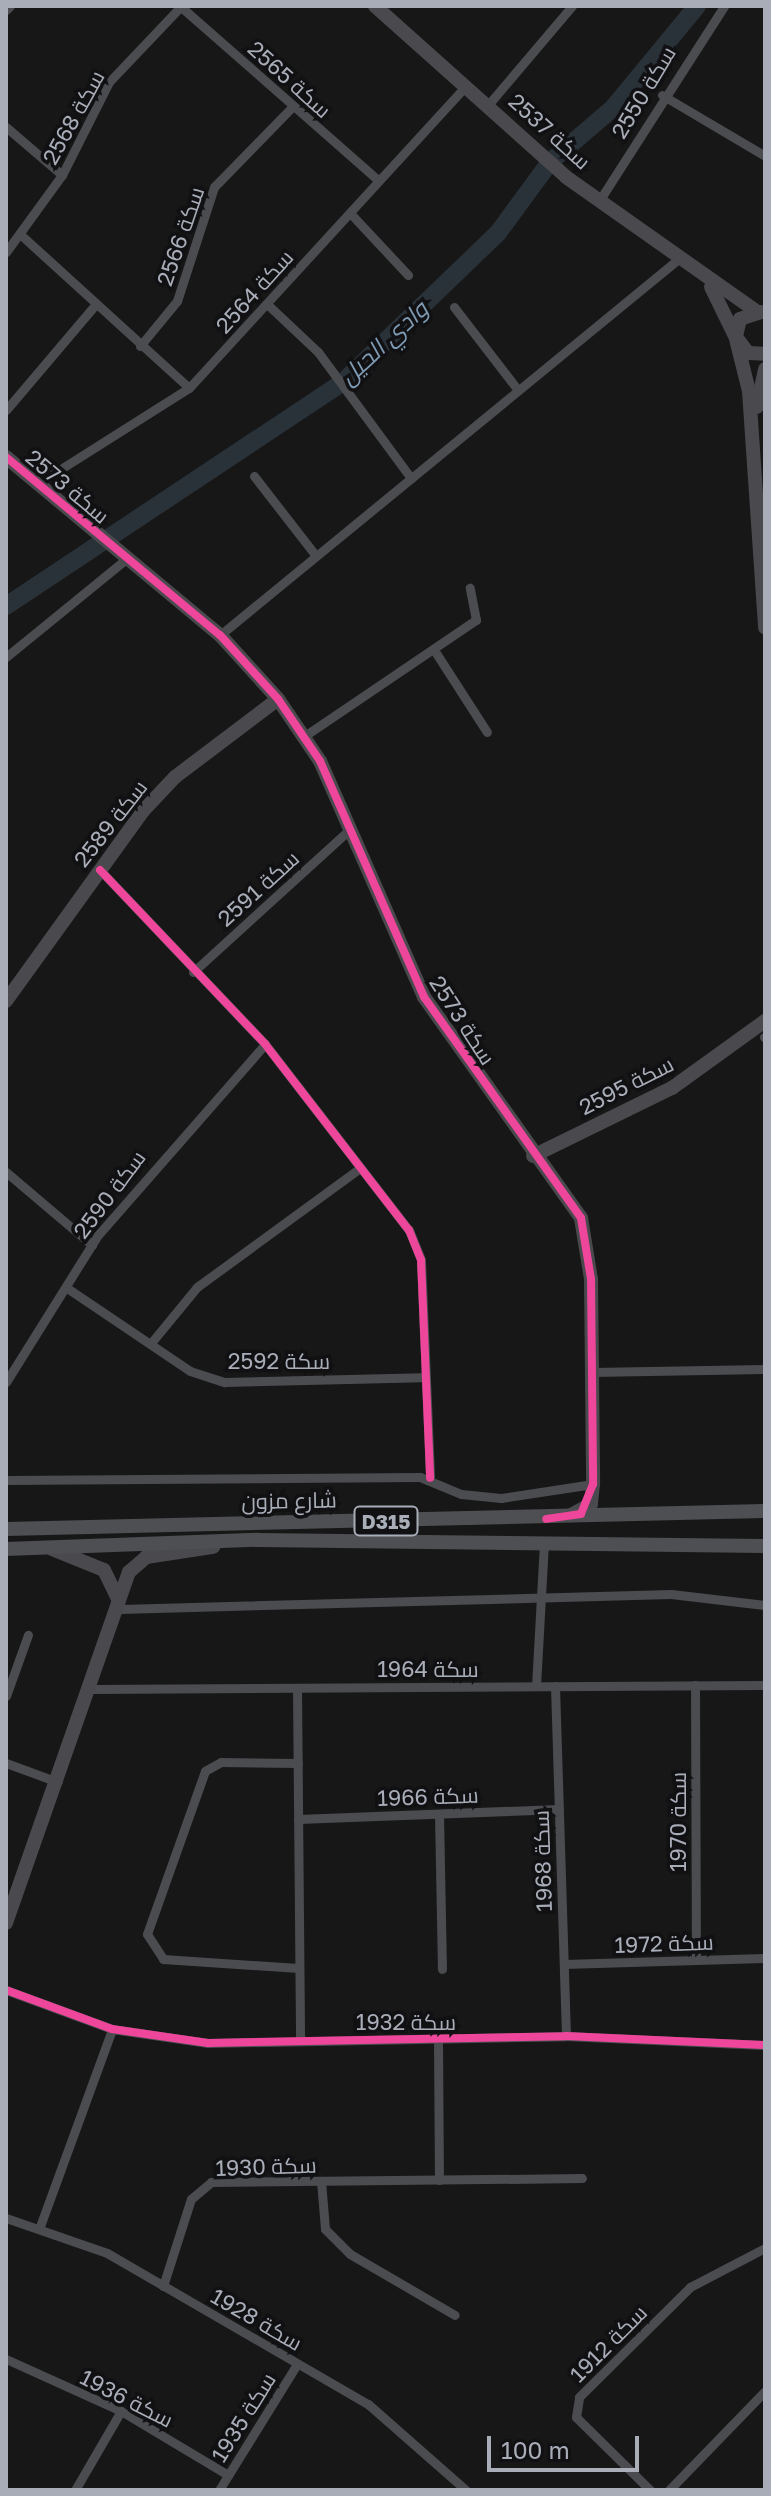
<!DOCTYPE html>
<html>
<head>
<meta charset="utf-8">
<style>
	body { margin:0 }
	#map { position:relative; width:771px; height:2496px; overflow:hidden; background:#171717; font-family:"Golos Text",Cairo,sans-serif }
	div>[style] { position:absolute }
	.river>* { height:18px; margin:-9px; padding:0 9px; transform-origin:9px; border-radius:9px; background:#2a3239 }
	.street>* { height:9px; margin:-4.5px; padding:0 4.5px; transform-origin:4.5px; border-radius:4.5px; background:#4b4c50 }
	.secondary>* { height:14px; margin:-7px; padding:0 7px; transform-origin:7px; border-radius:7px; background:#4a4a4e }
	.primary>* { height:14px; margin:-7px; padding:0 7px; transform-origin:7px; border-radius:7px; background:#4d4f52 }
	.cycleway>* { height:8px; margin:-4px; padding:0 4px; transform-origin:4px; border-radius:4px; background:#ed469a }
	span { translate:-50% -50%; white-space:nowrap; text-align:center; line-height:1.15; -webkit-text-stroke:7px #111113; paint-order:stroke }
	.shield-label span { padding:2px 6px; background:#111113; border:2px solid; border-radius:6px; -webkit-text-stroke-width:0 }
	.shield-label { font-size:20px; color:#a8adb8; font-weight:700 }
	.street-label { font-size:22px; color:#a8adb8 }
	.water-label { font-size:24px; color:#7f9bb3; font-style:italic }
	.frame { position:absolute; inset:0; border:8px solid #a8adb8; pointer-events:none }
	.scale { position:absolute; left:487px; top:2436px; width:152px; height:36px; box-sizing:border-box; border:4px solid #a8adb8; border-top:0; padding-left:10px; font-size:24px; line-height:28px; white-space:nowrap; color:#a8adb8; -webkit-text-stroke:6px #111113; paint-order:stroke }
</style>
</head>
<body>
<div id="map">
	<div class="river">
		<div style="left:6px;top:606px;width:403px;rotate:-33.6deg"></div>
		<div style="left:342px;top:383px;width:216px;rotate:-43.9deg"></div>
		<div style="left:498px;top:233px;width:88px;rotate:-53.8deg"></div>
		<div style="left:550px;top:162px;width:83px;rotate:-40.6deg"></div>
		<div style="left:613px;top:108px;width:132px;rotate:-50.5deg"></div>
	</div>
	<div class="street">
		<div style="left:180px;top:6px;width:261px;rotate:41.3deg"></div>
		<div style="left:6px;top:10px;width:6px;rotate:-45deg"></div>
		<div style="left:662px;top:95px;width:120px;rotate:30.6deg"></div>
		<div style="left:488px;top:105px;width:130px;rotate:-49.7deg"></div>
		<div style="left:6px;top:127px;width:74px;rotate:40.6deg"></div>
		<div style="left:599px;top:201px;width:232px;rotate:-57.3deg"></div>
		<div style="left:350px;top:213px;width:85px;rotate:46.9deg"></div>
		<div style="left:21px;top:235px;width:227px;rotate:42.3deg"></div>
		<div style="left:6px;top:252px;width:95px;rotate:-54deg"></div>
		<div style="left:62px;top:175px;width:104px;rotate:-63.2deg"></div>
		<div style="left:109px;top:82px;width:105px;rotate:-46.5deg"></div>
		<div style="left:267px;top:304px;width:70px;rotate:43.3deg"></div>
		<div style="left:318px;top:352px;width:157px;rotate:53.6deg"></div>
		<div style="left:454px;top:307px;width:105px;rotate:52.4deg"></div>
		<div style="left:140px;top:346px;width:58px;rotate:-50.6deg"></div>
		<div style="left:177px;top:301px;width:120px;rotate:-72deg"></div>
		<div style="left:214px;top:187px;width:112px;rotate:-45.7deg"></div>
		<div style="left:6px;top:410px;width:139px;rotate:-49.7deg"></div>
		<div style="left:254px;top:476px;width:101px;rotate:52.2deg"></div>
		<div style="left:37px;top:484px;width:180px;rotate:-32.3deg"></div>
		<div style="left:189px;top:388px;width:410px;rotate:-47.5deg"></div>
		<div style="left:220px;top:635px;width:596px;rotate:-39.35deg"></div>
		<div style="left:436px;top:653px;width:94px;rotate:57.2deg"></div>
		<div style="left:6px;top:657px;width:155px;rotate:-39.2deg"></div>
		<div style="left:303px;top:737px;width:209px;rotate:-34.1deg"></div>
		<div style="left:476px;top:620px;width:33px;rotate:-101deg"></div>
		<div style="left:100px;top:870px;width:240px;rotate:46.5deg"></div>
		<div style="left:265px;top:1044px;width:235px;rotate:52.3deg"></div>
		<div style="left:409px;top:1230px;width:32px;rotate:68deg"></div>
		<div style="left:421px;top:1260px;width:218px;rotate:87.6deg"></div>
		<div style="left:193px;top:972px;width:210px;rotate:-42.3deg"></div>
		<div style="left:764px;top:1037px;width:1px"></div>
		<div style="left:6px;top:1172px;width:113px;rotate:40.3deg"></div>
		<div style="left:67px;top:1288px;width:148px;rotate:34deg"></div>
		<div style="left:190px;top:1371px;width:36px;rotate:18deg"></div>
		<div style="left:224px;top:1382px;width:198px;rotate:-1.4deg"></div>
		<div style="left:151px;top:1343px;width:72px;rotate:-50.6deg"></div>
		<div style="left:197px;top:1287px;width:202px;rotate:-36.1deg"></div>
		<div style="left:592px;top:1372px;width:173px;rotate:-1deg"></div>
		<div style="left:6px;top:1382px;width:173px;rotate:-58deg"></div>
		<div style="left:98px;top:1235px;width:254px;rotate:-48.8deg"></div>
		<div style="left:6px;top:1480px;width:414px;rotate:-0.4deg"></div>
		<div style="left:420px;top:1477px;width:44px;rotate:22.5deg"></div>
		<div style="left:461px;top:1494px;width:40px;rotate:5.7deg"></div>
		<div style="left:501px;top:1498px;width:93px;rotate:-8.7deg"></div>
		<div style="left:120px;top:1609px;width:551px;rotate:-1.56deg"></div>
		<div style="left:671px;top:1594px;width:95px;rotate:6.7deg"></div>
		<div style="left:695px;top:1685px;width:274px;rotate:89.8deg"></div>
		<div style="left:536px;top:1686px;width:143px;rotate:-86.8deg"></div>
		<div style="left:555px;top:1686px;width:350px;rotate:88.2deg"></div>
		<div style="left:297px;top:1688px;width:353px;rotate:89.5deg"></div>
		<div style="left:92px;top:1689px;width:673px;rotate:-0.34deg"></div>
		<div style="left:6px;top:1696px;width:65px;rotate:-70.2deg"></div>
		<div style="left:6px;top:1763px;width:55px;rotate:20.1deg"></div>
		<div style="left:298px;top:1763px;width:77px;rotate:-179.3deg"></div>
		<div style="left:221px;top:1762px;width:18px;rotate:151deg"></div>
		<div style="left:205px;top:1771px;width:173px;rotate:109.6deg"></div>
		<div style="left:147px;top:1934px;width:30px;rotate:57deg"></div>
		<div style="left:163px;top:1959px;width:136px;rotate:3.8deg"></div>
		<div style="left:439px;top:1814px;width:155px;rotate:88.9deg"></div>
		<div style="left:298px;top:1819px;width:261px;rotate:-2.2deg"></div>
		<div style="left:564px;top:1964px;width:201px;rotate:-1.7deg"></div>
		<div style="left:6px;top:1990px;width:113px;rotate:20.2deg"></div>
		<div style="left:112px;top:2029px;width:97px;rotate:8.3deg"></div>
		<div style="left:208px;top:2043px;width:358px;rotate:-1.1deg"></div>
		<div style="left:566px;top:2036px;width:199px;rotate:2.6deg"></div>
		<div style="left:438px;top:2041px;width:139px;rotate:89.6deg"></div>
		<div style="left:321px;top:2181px;width:48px;rotate:85.2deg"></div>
		<div style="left:325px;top:2229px;width:35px;rotate:45deg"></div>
		<div style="left:350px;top:2254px;width:121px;rotate:30.2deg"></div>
		<div style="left:6px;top:2218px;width:107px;rotate:19.1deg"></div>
		<div style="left:107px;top:2253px;width:302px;rotate:30.1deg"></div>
		<div style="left:368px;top:2404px;width:130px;rotate:41.3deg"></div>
		<div style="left:39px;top:2229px;width:213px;rotate:-69.9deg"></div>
		<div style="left:163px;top:2286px;width:91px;rotate:-72.2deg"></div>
		<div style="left:191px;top:2199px;width:26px;rotate:-40deg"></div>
		<div style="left:211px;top:2182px;width:371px;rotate:-0.6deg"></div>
		<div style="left:6px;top:2359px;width:126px;rotate:24.3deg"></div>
		<div style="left:121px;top:2411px;width:125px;rotate:30.9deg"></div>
		<div style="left:75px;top:2490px;width:91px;rotate:-59.8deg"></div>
		<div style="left:219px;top:2490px;width:148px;rotate:-58.2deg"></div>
		<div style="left:650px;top:2490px;width:104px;rotate:-135.4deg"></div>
		<div style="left:576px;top:2417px;width:20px;rotate:-81deg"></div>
		<div style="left:579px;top:2397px;width:156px;rotate:-44.7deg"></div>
		<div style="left:690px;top:2287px;width:85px;rotate:-27.5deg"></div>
		<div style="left:669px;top:2490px;width:138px;rotate:-45.9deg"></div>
	</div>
	<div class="secondary">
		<div style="left:375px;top:6px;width:256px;rotate:41.8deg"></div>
		<div style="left:566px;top:177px;width:232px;rotate:35.2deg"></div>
		<div style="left:711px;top:287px;width:55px;rotate:63.9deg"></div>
		<div style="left:761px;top:312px;width:22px;rotate:162deg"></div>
		<div style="left:740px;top:319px;width:18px;rotate:103deg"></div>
		<div style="left:736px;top:337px;width:20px;rotate:53deg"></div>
		<div style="left:748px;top:353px;width:17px;rotate:3deg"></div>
		<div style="left:736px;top:339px;width:54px;rotate:76deg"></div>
		<div style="left:749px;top:391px;width:237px;rotate:86.1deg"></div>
		<div style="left:757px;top:407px;width:39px;rotate:-78deg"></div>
		<div style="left:6px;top:457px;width:278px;rotate:39.8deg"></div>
		<div style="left:220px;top:635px;width:86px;rotate:47.8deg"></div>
		<div style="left:278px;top:699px;width:75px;rotate:55.9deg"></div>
		<div style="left:320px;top:761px;width:258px;rotate:66.2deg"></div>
		<div style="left:424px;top:997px;width:271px;rotate:54.6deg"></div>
		<div style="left:581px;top:1218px;width:62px;rotate:80.7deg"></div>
		<div style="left:591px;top:1279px;width:205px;rotate:89.4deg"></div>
		<div style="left:593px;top:1484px;width:20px;rotate:96deg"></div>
		<div style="left:591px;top:1504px;width:23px;rotate:151deg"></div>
		<div style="left:6px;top:1001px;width:234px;rotate:-54.2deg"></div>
		<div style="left:143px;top:811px;width:47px;rotate:-46.7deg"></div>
		<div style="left:175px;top:777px;width:129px;rotate:-37.1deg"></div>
		<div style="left:533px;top:1156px;width:155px;rotate:-26.1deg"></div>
		<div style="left:672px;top:1088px;width:115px;rotate:-35.8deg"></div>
		<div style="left:52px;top:1549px;width:56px;rotate:22deg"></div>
		<div style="left:104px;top:1570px;width:34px;rotate:64deg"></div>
		<div style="left:6px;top:1923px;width:372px;rotate:-70.7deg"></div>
		<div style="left:129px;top:1572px;width:23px;rotate:-41deg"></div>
		<div style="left:146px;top:1557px;width:68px;rotate:-8.5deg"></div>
	</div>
	<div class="primary">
		<div style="left:6px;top:1529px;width:759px;rotate:-1.36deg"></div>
		<div style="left:6px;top:1549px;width:251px;rotate:-2.1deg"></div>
		<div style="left:257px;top:1540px;width:508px;rotate:0.68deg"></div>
	</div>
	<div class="cycleway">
		<div style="left:6px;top:457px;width:278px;rotate:39.8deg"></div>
		<div style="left:220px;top:635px;width:86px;rotate:47.8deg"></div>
		<div style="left:278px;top:699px;width:75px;rotate:55.9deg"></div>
		<div style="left:320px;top:761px;width:258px;rotate:66.2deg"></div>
		<div style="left:424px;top:997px;width:271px;rotate:54.6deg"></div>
		<div style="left:581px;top:1218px;width:62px;rotate:80.7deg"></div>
		<div style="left:591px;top:1279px;width:205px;rotate:89.4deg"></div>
		<div style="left:593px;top:1484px;width:32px;rotate:112deg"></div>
		<div style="left:581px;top:1514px;width:35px;rotate:172deg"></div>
		<div style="left:100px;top:870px;width:240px;rotate:46.5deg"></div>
		<div style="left:265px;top:1044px;width:235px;rotate:52.3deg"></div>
		<div style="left:409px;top:1230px;width:32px;rotate:68deg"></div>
		<div style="left:421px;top:1260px;width:218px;rotate:87.6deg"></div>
		<div style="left:6px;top:1990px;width:113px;rotate:20.2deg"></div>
		<div style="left:112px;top:2029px;width:97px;rotate:8.3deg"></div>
		<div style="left:208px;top:2043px;width:358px;rotate:-1.1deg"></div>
		<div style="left:566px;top:2036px;width:199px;rotate:2.6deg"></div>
	</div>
	<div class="shield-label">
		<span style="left:386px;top:1521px">D315</span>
	</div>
	<div class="street-label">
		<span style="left:290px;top:79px;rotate:42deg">سكة 2565</span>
		<span style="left:643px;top:92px;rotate:-59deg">سكة 2550</span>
		<span style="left:73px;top:117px;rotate:-61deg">سكة 2568</span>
		<span style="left:550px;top:131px;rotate:42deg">سكة 2537</span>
		<span style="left:180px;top:236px;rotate:-71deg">سكة 2566</span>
		<span style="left:254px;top:291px;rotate:-48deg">سكة 2564</span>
		<span style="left:68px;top:486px;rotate:40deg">سكة 2573</span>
		<span style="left:110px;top:823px;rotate:-52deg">سكة 2589</span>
		<span style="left:258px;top:888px;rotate:-42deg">سكة 2591</span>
		<span style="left:463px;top:1020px;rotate:57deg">سكة 2573</span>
		<span style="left:626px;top:1085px;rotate:-27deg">سكة 2595</span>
		<span style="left:109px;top:1194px;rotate:-53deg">سكة 2590</span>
		<span style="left:279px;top:1361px">سكة 2592</span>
		<span style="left:289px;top:1500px;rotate:-1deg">شارع مزون</span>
		<span style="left:428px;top:1669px">سكة 1964</span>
		<span style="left:428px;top:1796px;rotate:-2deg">سكة 1966</span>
		<span style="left:678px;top:1822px;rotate:-90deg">سكة 1970</span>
		<span style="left:542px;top:1861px;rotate:-92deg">سكة 1968</span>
		<span style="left:664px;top:1943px;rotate:-2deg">سكة 1972</span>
		<span style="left:406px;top:2022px">سكة 1932</span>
		<span style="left:266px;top:2166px;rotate:-2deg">سكة 1930</span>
		<span style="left:257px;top:2319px;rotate:30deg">سكة 1928</span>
		<span style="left:608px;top:2343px;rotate:-45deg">سكة 1912</span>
		<span style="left:127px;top:2398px;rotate:27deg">سكة 1936</span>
		<span style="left:243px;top:2417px;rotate:-58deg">سكة 1935</span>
	</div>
	<div class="water-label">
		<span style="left:383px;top:342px;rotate:-43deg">وادي الحيل</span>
	</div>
	<div class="frame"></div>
	<div class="scale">100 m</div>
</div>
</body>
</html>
